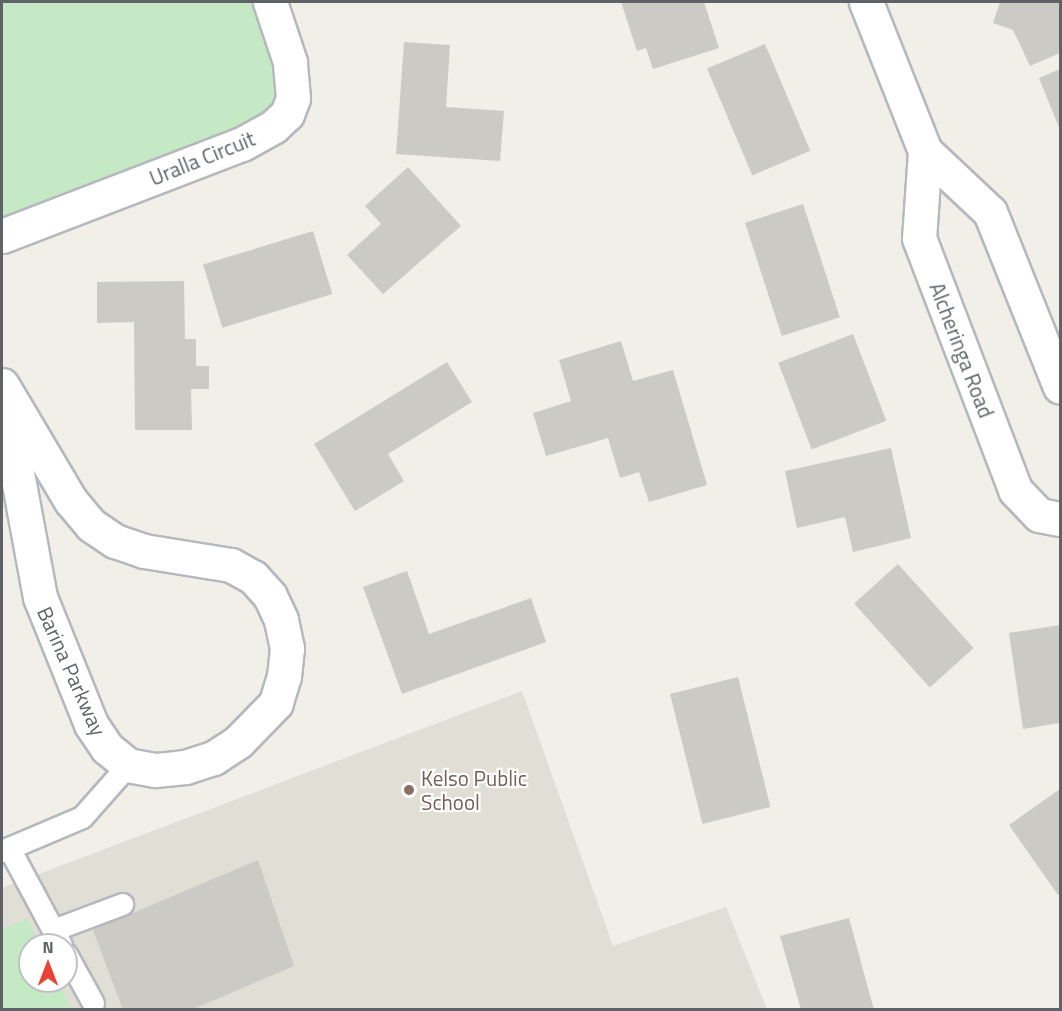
<!DOCTYPE html>
<html>
<head>
<meta charset="utf-8">
<style>
	body { margin:0 }
	#map { position:relative; width:1062px; height:1011px; overflow:hidden; background:#f1efe8; font-family:"Titillium Web",sans-serif }
	div>[style] { position:absolute }
	.education>* { inset:0; background:#e1ded6 }
	.green>* { inset:0; background:#c5e8c5 }
	.building>* { inset:0; background:#cccac5; transform-origin:0 0 }
	.roads { filter:drop-shadow(2px 0 #b5b8bc) drop-shadow(-2px 0 #b5b8bc) drop-shadow(0 2px #b5b8bc) drop-shadow(0 -2px #b5b8bc) }
	.service>* { height:21px; margin:-10.5px; padding:0 10.5px; transform-origin:10.5px; border-radius:10.5px; background:#fff }
	.minor>* { height:33px; margin:-16.5px; padding:0 16.5px; transform-origin:16.5px; border-radius:16.5px; background:#fff }
	.dots>* { width:16px; height:16px; translate:-50% -50%; box-sizing:border-box; border:3px solid #fff; border-radius:50% }
	span { translate:-50% -50%; white-space:nowrap; text-align:center; line-height:1.15; -webkit-text-stroke:4.5px #fff; paint-order:stroke }
	.street-label { font-size:21px; color:#5f6368 }
	.education-label { font-size:21px; color:#785e54 }
	.left { translate:0 -50%; text-align:left }
	.frame { position:absolute; inset:0; border:3px solid #5f6368; pointer-events:none }
	.north { position:absolute; left:18px; top:933px; width:60px; height:60px; box-sizing:border-box; background:#fff; border:2px solid #bfc1c3; border-radius:50%; rotate:0deg; font-size:16px; font-weight:700; line-height:24px; text-align:center; color:#5f6368 }
	.north::after { content:''; display:block; margin:auto; width:21px; height:27px; background:#ea4335; clip-path:polygon(50% 0,100% 100%,50% 72%,0 100%) }
</style>
</head>
<body>
<div id="map">
	<div class="education">
		<div style="clip-path:polygon(evenodd,522px 691px,613px 946px,726px 907px,767px 1009px,2px 1010px,2px 888px,522px 691px,30px 945px,66px 945px,66px 981px,30px 981px,30px 945px)"></div>
	</div>
	<div class="green">
		<div style="clip-path:polygon(2px 2px,270px 2px,287px 114px,2px 236px)"></div>
		<div style="clip-path:polygon(27px 918px,41px 945px,30px 945px,30px 981px,58px 981px,72px 1009px,2px 1009px,2px 930px)"></div>
	</div>
	<div class="building">
		<div style="clip-path:polygon(621px 2px,704px 2px,719px 48px,653px 69px,646px 48px,637px 51px)"></div>
		<div style="clip-path:polygon(1000px 2px,1060px 2px,1060px 53px,1030px 66px,1013px 30px,993px 23px)"></div>
		<div style="clip-path:polygon(404px 42px,450px 45px,446px 107px,504px 111px,500px 161px,396px 154px)"></div>
		<div style="left:765px;top:44px;width:116px;height:63px;rotate:67deg"></div>
		<div style="clip-path:polygon(1060px 69px,1060px 130px,1039px 78px)"></div>
		<div style="clip-path:polygon(408px 167px,461px 226px,383px 294px,347px 255px,381px 224px,365px 206px)"></div>
		<div style="left:803px;top:204px;width:119px;height:61px;rotate:72deg"></div>
		<div style="left:313px;top:231px;width:66px;height:115px;rotate:73deg"></div>
		<div style="clip-path:polygon(184px 281px,185px 339px,196px 339px,196px 366px,209px 366px,209px 389px,191px 389px,192px 430px,135px 430px,134px 322px,97px 323px,97px 282px)"></div>
		<div style="left:853px;top:334px;width:93px;height:80px;rotate:69deg"></div>
		<div style="clip-path:polygon(621px 341px,633px 381px,673px 370px,707px 485px,649px 502px,639px 472px,620px 478px,608px 438px,546px 456px,533px 413px,571px 401px,559px 360px)"></div>
		<div style="clip-path:polygon(447px 362px,472px 402px,388px 454px,404px 481px,355px 511px,314px 444px)"></div>
		<div style="clip-path:polygon(891px 448px,911px 538px,853px 552px,845px 517px,797px 528px,785px 471px)"></div>
		<div style="left:898px;top:564px;width:113px;height:59px;rotate:48deg"></div>
		<div style="clip-path:polygon(407px 571px,429px 634px,531px 598px,546px 642px,402px 694px,363px 587px)"></div>
		<div style="clip-path:polygon(1060px 625px,1060px 723px,1023px 729px,1009px 633px)"></div>
		<div style="left:738px;top:677px;width:134px;height:70px;rotate:76deg"></div>
		<div style="clip-path:polygon(1060px 789px,1060px 894px,1058px 895px,1009px 825px)"></div>
		<div style="clip-path:polygon(258px 860px,294px 966px,191px 1010px,123px 1010px,93px 930px)"></div>
		<div style="clip-path:polygon(849px 918px,874px 1010px,801px 1010px,780px 936px)"></div>
	</div>
	<div class="roads">
		<div class="service">
			<div style="left:9px;top:848px;width:110px;rotate:61.8deg"></div>
			<div style="left:2px;top:851px;width:87px;rotate:-23deg"></div>
			<div style="left:82px;top:817px;width:69px;rotate:-48.5deg"></div>
			<div style="left:53px;top:930px;width:74px;rotate:-20.6deg"></div>
			<div style="left:66px;top:954px;width:56px;rotate:61.1deg"></div>
		</div>
		<div class="minor">
			<div style="left:866px;top:2px;width:160px;rotate:68.4deg"></div>
			<div style="left:925px;top:151px;width:89px;rotate:43.2deg"></div>
			<div style="left:990px;top:212px;width:188px;rotate:68.2deg"></div>
			<div style="left:925px;top:151px;width:87px;rotate:93.9deg"></div>
			<div style="left:919px;top:238px;width:270px;rotate:69.1deg"></div>
			<div style="left:1015px;top:490px;width:35px;rotate:46deg"></div>
			<div style="left:1039px;top:515px;width:21px;rotate:11deg"></div>
			<div style="left:2px;top:236px;width:257px;rotate:-21deg"></div>
			<div style="left:242px;top:144px;width:37px;rotate:-29deg"></div>
			<div style="left:274px;top:126px;width:18px;rotate:-43deg"></div>
			<div style="left:287px;top:114px;width:17px;rotate:-69deg"></div>
			<div style="left:293px;top:98px;width:36px;rotate:-95deg"></div>
			<div style="left:290px;top:62px;width:63px;rotate:-108.4deg"></div>
			<div style="left:2px;top:385px;width:135px;rotate:59.3deg"></div>
			<div style="left:71px;top:501px;width:31px;rotate:50deg"></div>
			<div style="left:91px;top:525px;width:29px;rotate:34deg"></div>
			<div style="left:115px;top:541px;width:31px;rotate:19deg"></div>
			<div style="left:144px;top:551px;width:88px;rotate:9.1deg"></div>
			<div style="left:231px;top:565px;width:25px;rotate:29deg"></div>
			<div style="left:253px;top:577px;width:25px;rotate:48deg"></div>
			<div style="left:270px;top:596px;width:26px;rotate:65deg"></div>
			<div style="left:281px;top:620px;width:29px;rotate:78deg"></div>
			<div style="left:287px;top:648px;width:28px;rotate:96deg"></div>
			<div style="left:284px;top:676px;width:28px;rotate:107deg"></div>
			<div style="left:276px;top:703px;width:54px;rotate:134.3deg"></div>
			<div style="left:238px;top:742px;width:30px;rotate:147deg"></div>
			<div style="left:213px;top:758px;width:29px;rotate:162deg"></div>
			<div style="left:185px;top:767px;width:30px;rotate:174deg"></div>
			<div style="left:155px;top:770px;width:27px;rotate:-170deg"></div>
			<div style="left:128px;top:765px;width:27px;rotate:-141deg"></div>
			<div style="left:107px;top:748px;width:29px;rotate:-124deg"></div>
			<div style="left:91px;top:724px;width:137px;rotate:-111.9deg"></div>
			<div style="left:40px;top:597px;width:209px;rotate:-100.5deg"></div>
		</div>
	</div>
	<div class="dots">
		<div style="left:409px;top:790px;background:#8d6e63"></div>
	</div>
	<div class="street-label">
		<span style="left:202px;top:158px;rotate:-22deg">Uralla Circuit</span>
		<span style="left:962px;top:350px;rotate:69deg">Alcheringa Road</span>
		<span style="left:72px;top:671px;rotate:66deg">Barina Parkway</span>
	</div>
	<div class="education-label">
		<span class="left" style="left:421px;top:790px">Kelso Public<br>School</span>
	</div>
	<div class="frame"></div>
	<div class="north">N</div>
</div>
</body>
</html>
